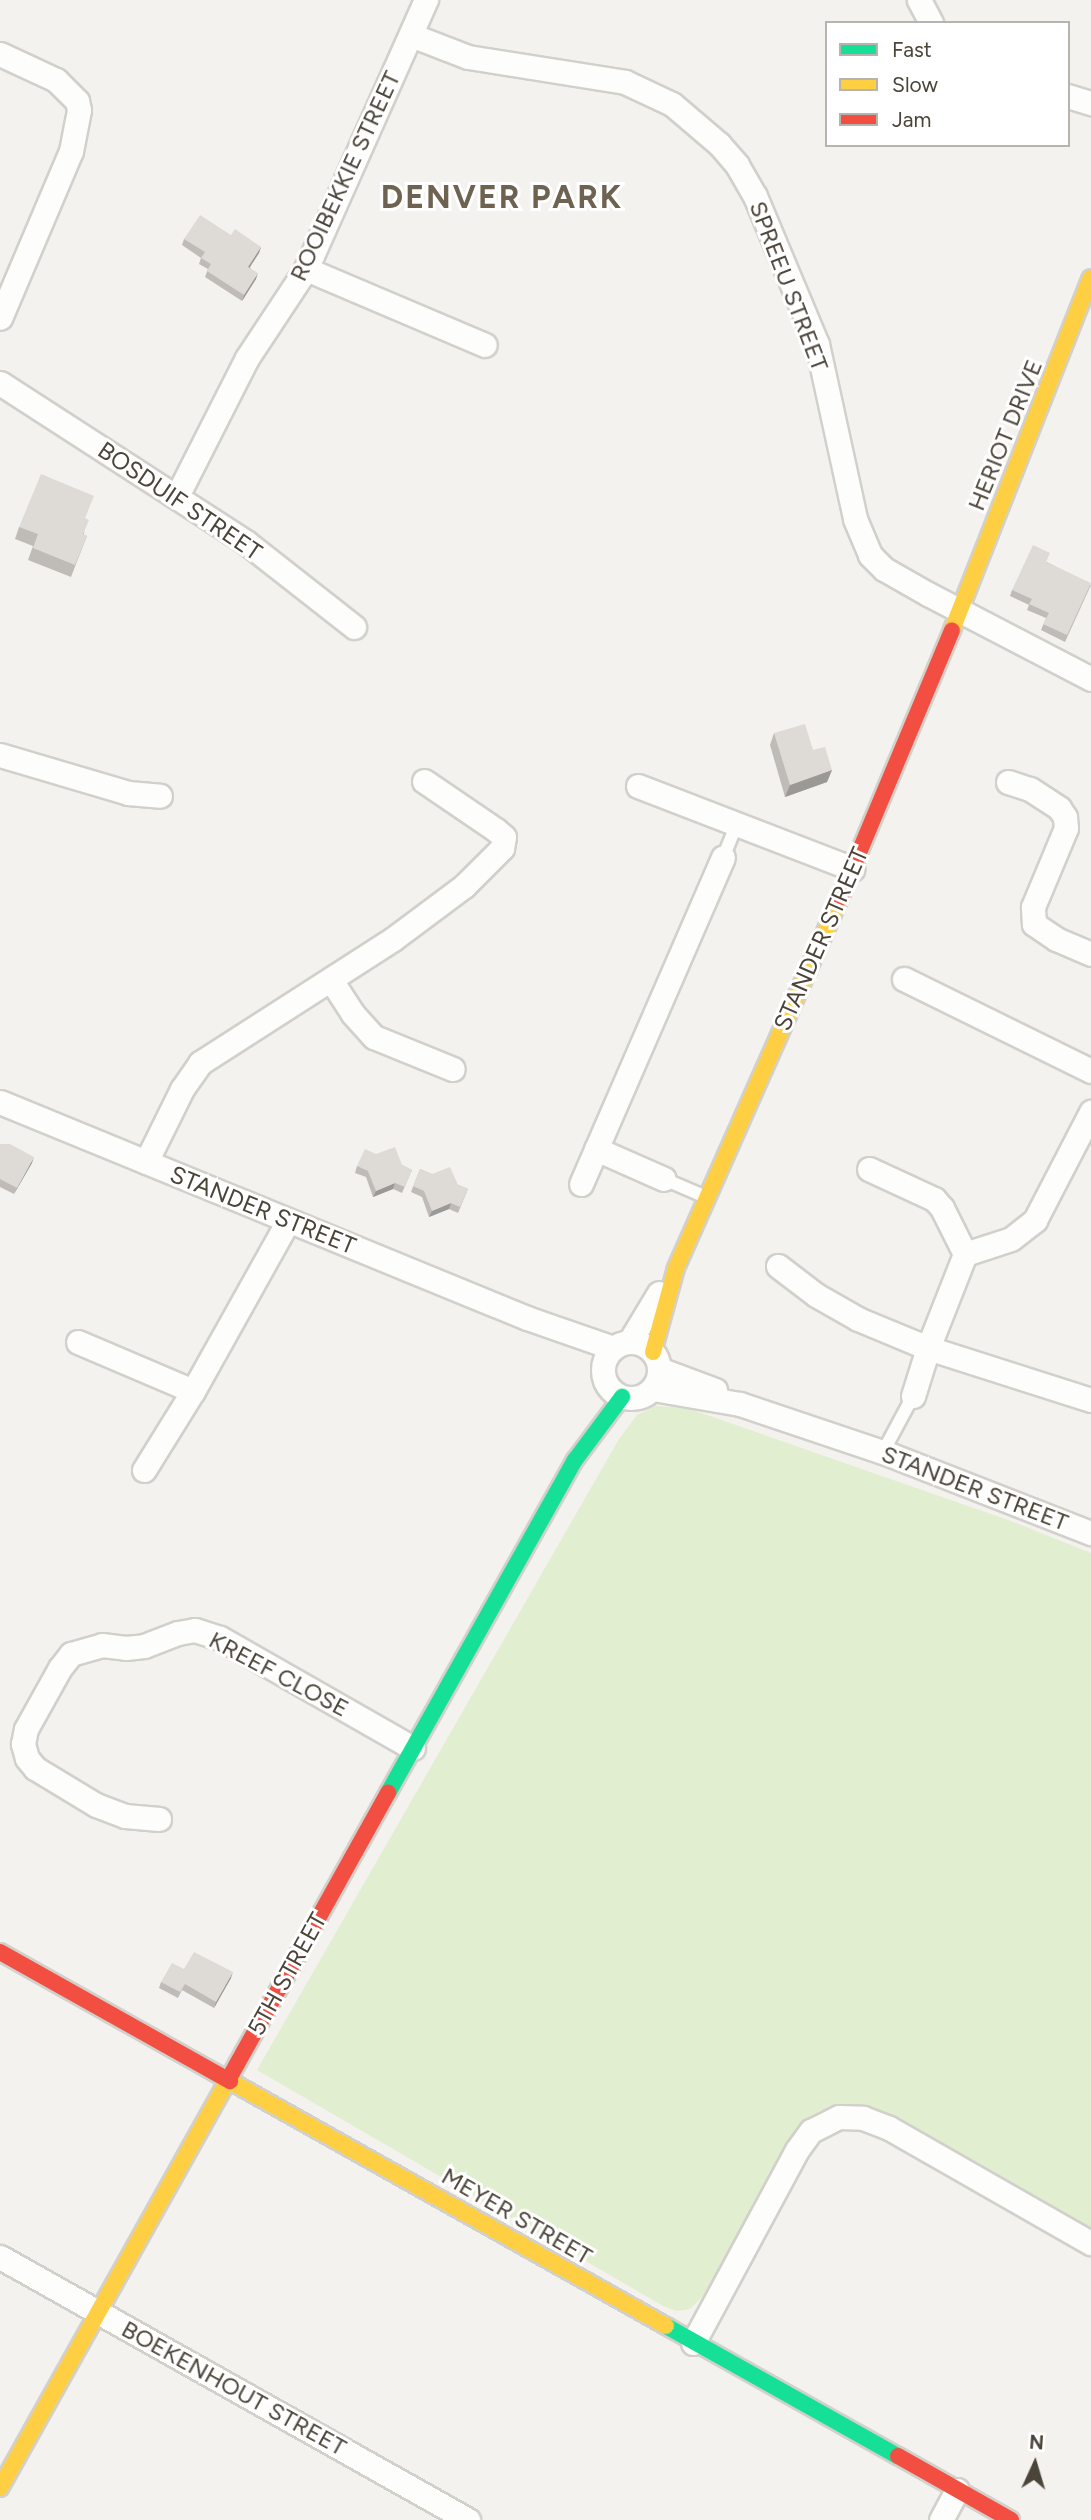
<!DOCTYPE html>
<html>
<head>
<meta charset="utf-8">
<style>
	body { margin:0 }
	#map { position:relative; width:1091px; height:2520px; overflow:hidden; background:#f4f2ee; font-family:Figtree,sans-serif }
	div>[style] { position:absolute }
	.green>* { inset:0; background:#e1eecf }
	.roads { filter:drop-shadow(2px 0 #d2d0cb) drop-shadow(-2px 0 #d2d0cb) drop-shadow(0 2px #d2d0cb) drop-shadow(0 -2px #d2d0cb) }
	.lane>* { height:12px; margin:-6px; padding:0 6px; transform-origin:6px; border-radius:6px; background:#fdfdfc }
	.street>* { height:23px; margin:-11.5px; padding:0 11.5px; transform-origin:11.5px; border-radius:11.5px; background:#fdfdfc }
	.street>.ring { margin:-11.5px; padding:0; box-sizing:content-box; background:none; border:23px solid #fdfdfc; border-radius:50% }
	.fast>* { height:16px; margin:-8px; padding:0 8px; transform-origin:8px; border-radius:8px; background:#16e098 }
	.slow>* { height:16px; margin:-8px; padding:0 8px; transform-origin:8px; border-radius:8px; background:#ffcf43 }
	.jam>* { height:16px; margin:-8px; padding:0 8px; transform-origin:8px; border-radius:8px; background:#f24e42 }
	.wall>* { inset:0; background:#bfbcb8 }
	.shaded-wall>* { inset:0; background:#9b9996 }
	.building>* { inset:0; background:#dedbd6 }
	span { translate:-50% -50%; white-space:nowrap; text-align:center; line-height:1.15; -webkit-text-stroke:6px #fff; paint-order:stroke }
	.street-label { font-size:24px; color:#4b4439 }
	.district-label { font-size:32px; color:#6e6250; font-weight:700; letter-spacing:2px }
	.legend { position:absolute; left:825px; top:21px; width:245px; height:126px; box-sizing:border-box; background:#fff; border:2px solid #b7b4b0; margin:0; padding:9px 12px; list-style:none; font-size:21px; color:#4b4439 }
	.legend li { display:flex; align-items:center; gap:14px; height:35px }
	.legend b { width:35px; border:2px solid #b7b4b0 }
	.north { position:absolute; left:1000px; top:2429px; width:70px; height:70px; -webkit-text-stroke:5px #fff; paint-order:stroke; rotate:4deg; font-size:19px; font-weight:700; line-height:28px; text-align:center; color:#4b4439 }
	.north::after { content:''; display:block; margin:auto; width:24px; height:32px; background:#4b4439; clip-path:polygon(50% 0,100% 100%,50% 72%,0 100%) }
</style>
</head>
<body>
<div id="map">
	<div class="green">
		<div style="clip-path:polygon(656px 1406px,687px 1408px,1011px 1521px,1091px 1553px,1091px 2232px,871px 2108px,841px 2105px,819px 2111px,805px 2122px,708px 2291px,690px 2309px,677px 2311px,663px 2306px,257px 2070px,619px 1439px,637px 1415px)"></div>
	</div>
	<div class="roads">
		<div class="lane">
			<div style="left:723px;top:858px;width:37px;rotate:-68deg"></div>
			<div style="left:664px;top:1179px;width:46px;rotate:23.2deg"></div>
			<div style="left:883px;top:1452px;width:64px;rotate:-61.8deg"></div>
		</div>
		<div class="street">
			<div style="left:919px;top:0;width:26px;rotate:62deg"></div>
			<div style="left:411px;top:35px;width:61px;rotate:21.1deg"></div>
			<div style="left:468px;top:57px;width:159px;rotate:9deg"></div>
			<div style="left:625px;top:82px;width:52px;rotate:25.1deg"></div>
			<div style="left:672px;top:104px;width:62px;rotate:40.4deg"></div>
			<div style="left:719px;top:144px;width:28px;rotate:49deg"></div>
			<div style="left:737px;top:165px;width:36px;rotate:60deg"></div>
			<div style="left:755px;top:196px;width:160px;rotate:67.3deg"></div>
			<div style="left:817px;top:344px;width:179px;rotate:77.7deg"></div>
			<div style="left:855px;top:519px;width:39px;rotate:67deg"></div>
			<div style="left:870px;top:555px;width:20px;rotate:45deg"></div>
			<div style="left:884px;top:569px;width:51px;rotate:29.6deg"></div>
			<div style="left:928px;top:594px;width:184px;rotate:27.5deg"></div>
			<div style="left:0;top:54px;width:62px;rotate:24.9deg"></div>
			<div style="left:56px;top:80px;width:30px;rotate:45deg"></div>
			<div style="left:77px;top:101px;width:9px;rotate:77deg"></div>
			<div style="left:79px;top:110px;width:42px;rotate:101deg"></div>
			<div style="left:71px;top:151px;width:181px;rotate:113deg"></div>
			<div style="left:1068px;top:96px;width:24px;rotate:17deg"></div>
			<div style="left:306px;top:269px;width:194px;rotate:23deg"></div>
			<div style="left:0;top:383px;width:294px;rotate:32.9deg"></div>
			<div style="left:247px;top:543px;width:136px;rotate:38.1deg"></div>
			<div style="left:177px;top:496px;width:155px;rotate:-63.1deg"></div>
			<div style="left:247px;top:358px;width:107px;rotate:-56.5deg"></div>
			<div style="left:306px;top:269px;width:295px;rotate:-66deg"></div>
			<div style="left:0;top:755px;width:134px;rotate:16.5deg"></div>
			<div style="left:128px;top:793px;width:32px;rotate:5deg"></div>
			<div style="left:1008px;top:782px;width:23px;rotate:18deg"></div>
			<div style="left:1030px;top:789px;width:35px;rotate:33deg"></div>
			<div style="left:1059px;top:808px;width:11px;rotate:56deg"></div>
			<div style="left:1065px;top:817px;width:11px;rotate:85deg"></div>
			<div style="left:1066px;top:828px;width:86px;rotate:112.7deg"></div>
			<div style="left:1033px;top:907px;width:17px;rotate:87deg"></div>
			<div style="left:1034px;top:924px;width:27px;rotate:34deg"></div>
			<div style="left:1056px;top:939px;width:38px;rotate:23deg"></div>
			<div style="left:638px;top:786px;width:230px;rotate:21.1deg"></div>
			<div style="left:904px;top:979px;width:208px;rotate:26.2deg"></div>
			<div style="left:331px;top:980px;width:40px;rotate:57.1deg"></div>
			<div style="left:353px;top:1014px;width:31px;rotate:48deg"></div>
			<div style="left:374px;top:1037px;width:85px;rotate:22.1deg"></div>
			<div style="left:0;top:1102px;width:570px;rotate:22.29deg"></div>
			<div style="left:527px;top:1318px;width:91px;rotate:19.2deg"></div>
			<div style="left:596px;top:1149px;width:74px;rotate:23.8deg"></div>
			<div style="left:146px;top:1162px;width:81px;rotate:-63.7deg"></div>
			<div style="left:182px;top:1089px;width:32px;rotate:-55deg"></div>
			<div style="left:200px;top:1063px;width:229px;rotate:-32.7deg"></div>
			<div style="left:393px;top:939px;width:89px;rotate:-36.7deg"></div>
			<div style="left:464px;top:886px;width:54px;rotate:-45deg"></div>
			<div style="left:502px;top:848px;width:11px;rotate:-80deg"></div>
			<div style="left:504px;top:837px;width:11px;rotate:-139deg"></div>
			<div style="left:496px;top:830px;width:87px;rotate:-145.8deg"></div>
			<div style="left:869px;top:1169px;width:72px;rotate:24.8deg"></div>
			<div style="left:934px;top:1199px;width:12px;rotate:48deg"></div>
			<div style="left:942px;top:1208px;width:51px;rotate:63.4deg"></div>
			<div style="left:581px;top:1184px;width:356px;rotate:-66.5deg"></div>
			<div style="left:778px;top:1266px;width:48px;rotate:37.3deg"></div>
			<div style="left:816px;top:1295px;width:48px;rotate:29.7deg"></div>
			<div style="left:858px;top:1319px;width:76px;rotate:22.5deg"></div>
			<div style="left:928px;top:1348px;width:171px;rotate:17.7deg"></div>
			<div style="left:630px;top:1341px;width:56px;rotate:-58.9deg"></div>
			<div class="ring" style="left:603px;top:1342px;width:33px;height:33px"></div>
			<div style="left:78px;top:1342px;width:125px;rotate:23.1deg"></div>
			<div style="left:659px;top:1369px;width:60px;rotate:20.6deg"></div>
			<div style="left:653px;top:1389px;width:88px;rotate:9.8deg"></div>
			<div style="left:740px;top:1404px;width:151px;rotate:18.6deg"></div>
			<div style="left:883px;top:1452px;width:223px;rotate:21.3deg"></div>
			<div style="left:913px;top:1396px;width:50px;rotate:-72.6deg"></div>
			<div style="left:928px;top:1348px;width:101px;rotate:-68.5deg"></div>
			<div style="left:965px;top:1254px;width:48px;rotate:-18.1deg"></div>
			<div style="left:1011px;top:1239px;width:31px;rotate:-38deg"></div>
			<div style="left:1035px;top:1220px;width:122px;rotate:-62.6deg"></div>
			<div style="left:144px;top:1470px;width:93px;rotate:-58.2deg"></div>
			<div style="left:193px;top:1391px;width:195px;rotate:-60.8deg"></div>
			<div style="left:159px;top:1819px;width:34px;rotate:-175deg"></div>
			<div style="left:125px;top:1816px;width:31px;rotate:-159deg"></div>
			<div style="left:96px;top:1805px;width:71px;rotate:-148.8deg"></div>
			<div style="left:35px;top:1768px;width:13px;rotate:-129deg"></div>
			<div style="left:27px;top:1758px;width:15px;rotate:-106deg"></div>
			<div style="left:23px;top:1744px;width:15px;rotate:-79deg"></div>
			<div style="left:26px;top:1729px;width:70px;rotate:-60.9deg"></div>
			<div style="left:60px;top:1668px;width:18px;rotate:-52deg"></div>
			<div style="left:71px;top:1654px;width:32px;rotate:-16deg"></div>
			<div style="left:102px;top:1645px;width:24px;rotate:7deg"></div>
			<div style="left:126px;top:1648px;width:18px;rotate:-6deg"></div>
			<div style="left:144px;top:1646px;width:36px;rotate:-21deg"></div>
			<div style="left:178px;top:1633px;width:17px;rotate:-10deg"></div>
			<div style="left:195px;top:1630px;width:26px;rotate:18deg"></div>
			<div style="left:220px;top:1638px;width:222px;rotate:29.7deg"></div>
			<div style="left:0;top:2257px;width:537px;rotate:29.33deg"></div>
			<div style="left:693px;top:2343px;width:219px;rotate:-61.7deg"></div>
			<div style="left:797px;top:2150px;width:24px;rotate:-54deg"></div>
			<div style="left:811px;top:2131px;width:31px;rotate:-27deg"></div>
			<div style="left:839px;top:2117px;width:24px;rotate:2deg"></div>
			<div style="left:863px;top:2118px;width:28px;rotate:21deg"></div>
			<div style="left:889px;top:2128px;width:232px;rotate:29.7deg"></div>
			<div style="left:941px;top:2520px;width:34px;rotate:-62deg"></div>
		</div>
		<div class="fast">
			<div style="left:388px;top:1793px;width:382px;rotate:-60.7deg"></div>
			<div style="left:575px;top:1460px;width:79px;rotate:-53.3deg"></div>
			<div style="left:666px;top:2326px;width:266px;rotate:29.3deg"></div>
		</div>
		<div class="slow">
			<div style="left:952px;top:630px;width:378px;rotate:-68.5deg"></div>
			<div style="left:653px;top:1352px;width:87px;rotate:-74.7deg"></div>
			<div style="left:676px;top:1268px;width:405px;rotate:-66.1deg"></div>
			<div style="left:230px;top:2081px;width:500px;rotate:29.33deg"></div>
			<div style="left:0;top:2488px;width:475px;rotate:-60.8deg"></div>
		</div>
		<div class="jam">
			<div style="left:840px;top:898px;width:290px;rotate:-67.3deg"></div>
			<div style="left:0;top:1952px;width:264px;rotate:29.3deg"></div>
			<div style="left:232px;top:2073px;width:321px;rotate:-60.9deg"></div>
			<div style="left:898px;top:2456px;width:130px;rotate:29.5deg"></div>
		</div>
	</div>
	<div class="wall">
		<div style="clip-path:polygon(231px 235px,261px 247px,259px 253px,250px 267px,256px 279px,242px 301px,205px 277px,208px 269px,199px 264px,201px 258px,182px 245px,184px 239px)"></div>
		<div style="clip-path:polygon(85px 518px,84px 535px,87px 536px,71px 577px,28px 560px,33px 546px,15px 539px,19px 527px)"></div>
		<div style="clip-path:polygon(1047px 562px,1091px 585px,1065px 642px,1041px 630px,1046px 618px,1027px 610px,1029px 605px,1010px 596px,1012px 590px)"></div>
		<div style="clip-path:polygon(774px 733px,813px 750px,832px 770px,827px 782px,785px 797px,770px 745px)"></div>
		<div style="clip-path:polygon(0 1144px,32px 1163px,14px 1194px,0 1187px)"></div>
		<div style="clip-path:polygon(402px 1165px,412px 1170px,402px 1193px,393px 1189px,373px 1197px,366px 1177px,355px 1173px,357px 1166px)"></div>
		<div style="clip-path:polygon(420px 1169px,468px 1189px,458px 1213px,449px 1209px,429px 1217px,422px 1197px,411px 1192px)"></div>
		<div style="clip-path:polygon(184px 1969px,231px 1978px,214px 2008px,182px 1990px,178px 1998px,159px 1988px,161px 1982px)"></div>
	</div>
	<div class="shaded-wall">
		<div style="clip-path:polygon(261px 247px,259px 253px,246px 273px,248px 267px)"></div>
		<div style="clip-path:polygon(258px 273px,256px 279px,242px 301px,244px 295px)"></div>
		<div style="clip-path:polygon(832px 770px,827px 782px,785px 797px,790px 785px)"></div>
		<div style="clip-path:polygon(34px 1157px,32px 1163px,14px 1194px,17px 1188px)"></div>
		<div style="clip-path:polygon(395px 1183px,393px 1189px,373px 1197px,376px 1191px)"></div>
		<div style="clip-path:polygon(451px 1203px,449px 1209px,429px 1217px,432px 1211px)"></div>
		<div style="clip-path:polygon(233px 1972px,231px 1978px,214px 2008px,216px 2002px)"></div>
	</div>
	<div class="building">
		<div style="clip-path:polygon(200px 215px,231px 235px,235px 229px,261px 247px,248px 267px,258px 273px,244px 295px,207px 271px,211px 264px,201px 258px,205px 252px,184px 239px)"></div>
		<div style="clip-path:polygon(41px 474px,94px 496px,85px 518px,89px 520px,83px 534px,87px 536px,75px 565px,33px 548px,38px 534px,19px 527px)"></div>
		<div style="clip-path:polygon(1033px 545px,1050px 553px,1046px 562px,1091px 583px,1067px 635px,1043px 624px,1049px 613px,1029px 604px,1032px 599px,1012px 590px)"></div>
		<div style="clip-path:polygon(805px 724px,813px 750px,825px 747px,832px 770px,790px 785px,774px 733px)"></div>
		<div style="clip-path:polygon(0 1144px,10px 1144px,34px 1157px,17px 1188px,0 1179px)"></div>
		<div style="clip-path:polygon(395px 1147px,402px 1165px,412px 1170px,405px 1187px,395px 1183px,376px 1191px,368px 1171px,357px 1166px,365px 1149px,376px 1154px)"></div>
		<div style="clip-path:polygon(450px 1167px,458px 1185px,468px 1189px,460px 1207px,451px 1203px,432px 1211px,424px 1191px,413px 1186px,420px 1169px,432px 1174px)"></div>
		<div style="clip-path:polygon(194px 1952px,233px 1972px,216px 2002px,185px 1984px,180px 1992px,161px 1982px,172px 1963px,184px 1969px)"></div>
	</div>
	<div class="street-label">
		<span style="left:345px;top:176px;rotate:-65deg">ROOIBEKKIE STREET</span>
		<span style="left:789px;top:286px;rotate:69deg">SPREEU STREET</span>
		<span style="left:1005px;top:435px;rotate:-68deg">HERIOT DRIVE</span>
		<span style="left:180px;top:501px;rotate:34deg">BOSDUIF STREET</span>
		<span style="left:821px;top:939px;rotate:-66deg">STANDER STREET</span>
		<span style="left:263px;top:1210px;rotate:22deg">STANDER STREET</span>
		<span style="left:975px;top:1488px;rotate:21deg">STANDER STREET</span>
		<span style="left:279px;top:1674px;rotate:28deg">KREEF CLOSE</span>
		<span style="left:287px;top:1974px;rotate:-61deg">5TH STREET</span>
		<span style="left:517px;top:2216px;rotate:30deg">MEYER STREET</span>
		<span style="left:234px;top:2388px;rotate:29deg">BOEKENHOUT STREET</span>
	</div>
	<div class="district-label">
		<span style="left:502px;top:197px">DENVER PARK</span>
	</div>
	<ul class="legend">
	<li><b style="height:9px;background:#16e098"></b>Fast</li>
	<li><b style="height:9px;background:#ffcf43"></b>Slow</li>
	<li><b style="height:9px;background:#f24e42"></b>Jam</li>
	</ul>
	<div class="north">N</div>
</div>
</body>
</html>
